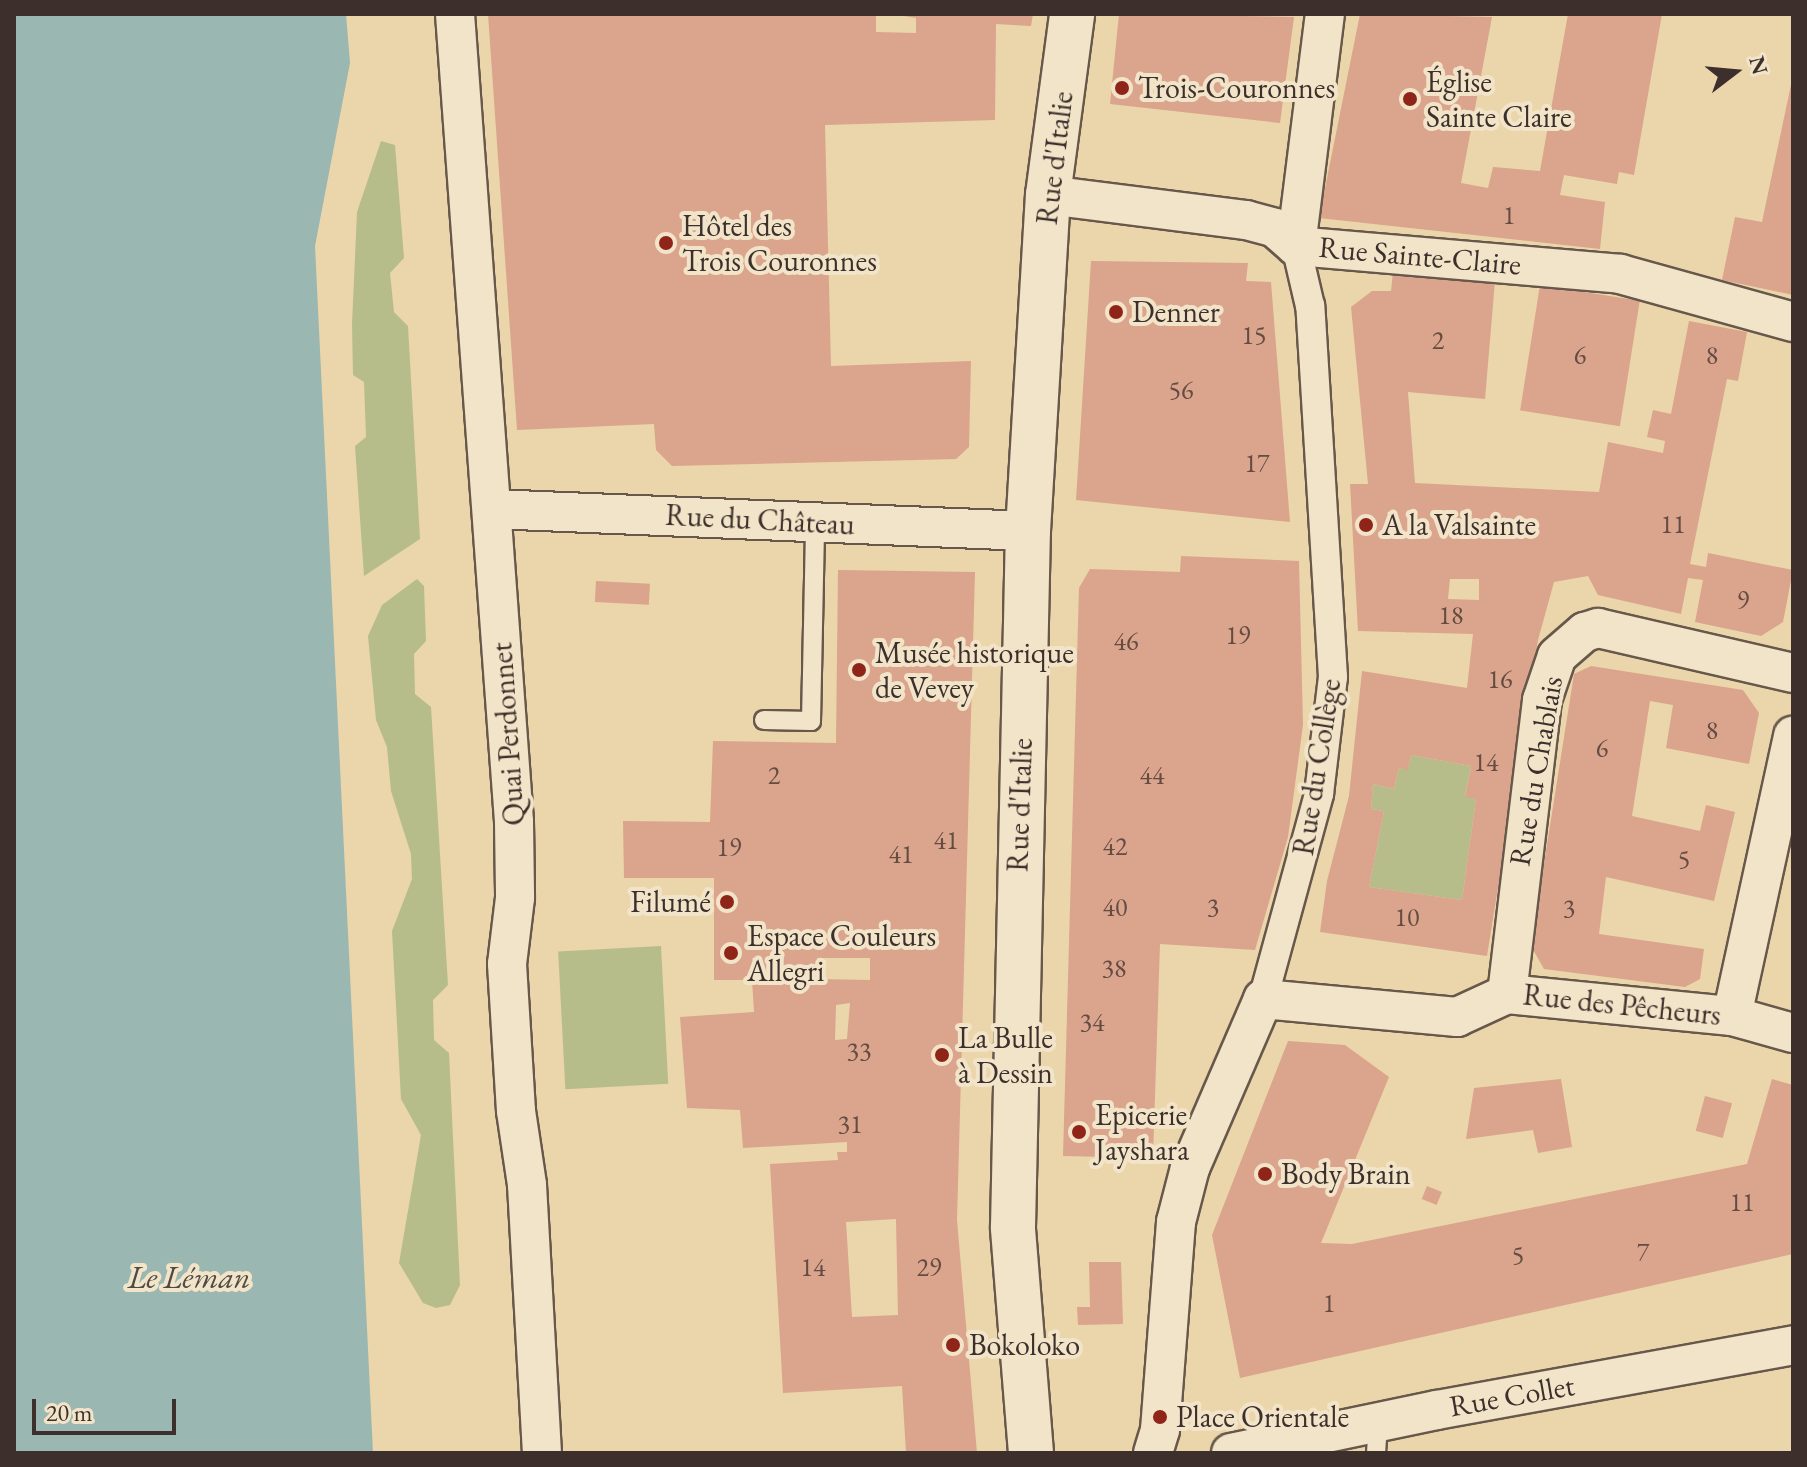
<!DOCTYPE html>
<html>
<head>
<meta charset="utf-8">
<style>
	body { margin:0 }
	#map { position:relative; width:1807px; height:1467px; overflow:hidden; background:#ebd5aa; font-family:"EB Garamond",serif }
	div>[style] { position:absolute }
	.green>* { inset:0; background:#b6bd8a; transform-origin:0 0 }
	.water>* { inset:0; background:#9ab7b1 }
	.building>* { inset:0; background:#dba48c; transform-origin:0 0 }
	.roads { filter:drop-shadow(2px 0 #68584b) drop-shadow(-2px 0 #68584b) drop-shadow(0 2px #68584b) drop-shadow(0 -2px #68584b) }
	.service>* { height:18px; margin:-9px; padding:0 9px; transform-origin:9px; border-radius:9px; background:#f2e4c8 }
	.pedestrian>* { height:28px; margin:-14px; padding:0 14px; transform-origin:14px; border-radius:14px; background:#f2e4c8 }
	.minor>* { height:38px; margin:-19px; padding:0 19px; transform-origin:19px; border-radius:19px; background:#f2e4c8 }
	.tertiary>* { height:44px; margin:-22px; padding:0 22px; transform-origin:22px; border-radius:22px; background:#f2e4c8 }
	.dots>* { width:22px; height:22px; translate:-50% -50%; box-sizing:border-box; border:4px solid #f2e4c8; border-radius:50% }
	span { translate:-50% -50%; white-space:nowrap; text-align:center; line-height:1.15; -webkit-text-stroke:8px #f2e4c8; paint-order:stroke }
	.number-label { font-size:26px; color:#644c43 }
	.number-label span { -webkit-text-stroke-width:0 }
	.poi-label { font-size:30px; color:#3d2f2b }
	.left { translate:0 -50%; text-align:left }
	.right { translate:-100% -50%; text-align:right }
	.street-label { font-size:30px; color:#3d2f2b }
	.water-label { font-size:32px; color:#504a46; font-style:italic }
	.frame { position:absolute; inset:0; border:16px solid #3d2f2b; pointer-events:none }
	.north { position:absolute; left:1695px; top:32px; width:80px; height:80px; -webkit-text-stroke:6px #f2e4c8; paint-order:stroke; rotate:74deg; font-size:22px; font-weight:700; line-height:32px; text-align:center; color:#3d2f2b }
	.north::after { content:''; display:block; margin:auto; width:28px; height:36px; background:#3d2f2b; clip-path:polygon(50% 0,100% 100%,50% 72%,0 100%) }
	.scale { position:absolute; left:32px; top:1399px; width:144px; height:36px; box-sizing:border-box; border:4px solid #3d2f2b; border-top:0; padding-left:10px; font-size:24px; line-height:28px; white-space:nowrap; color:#3d2f2b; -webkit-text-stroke:6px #f2e4c8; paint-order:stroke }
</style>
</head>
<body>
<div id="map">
	<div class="green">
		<div style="clip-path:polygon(381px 141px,395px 145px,404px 258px,390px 273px,394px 312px,408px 326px,420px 539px,364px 576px,355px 446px,366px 437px,364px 382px,353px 375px,352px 324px,357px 212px)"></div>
		<div style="clip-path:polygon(417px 579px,424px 586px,426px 641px,414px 654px,415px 694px,431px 707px,448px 985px,433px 1000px,434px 1040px,449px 1053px,460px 1285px,450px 1305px,436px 1308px,423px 1303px,399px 1263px,421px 1135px,401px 1099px,392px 931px,412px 879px,411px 854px,391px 791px,387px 747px,376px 720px,368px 636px,382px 605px)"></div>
		<div style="clip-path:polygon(1411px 755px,1471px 766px,1465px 796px,1476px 799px,1462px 900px,1369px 887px,1384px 811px,1371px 809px,1373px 784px,1394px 789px,1399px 768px,1408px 769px)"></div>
		<div style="left:661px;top:946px;width:138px;height:103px;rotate:87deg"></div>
	</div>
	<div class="water">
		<div style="clip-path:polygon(14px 14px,346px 14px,350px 63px,315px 246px,373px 1453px,14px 1453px)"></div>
	</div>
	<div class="building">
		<div style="clip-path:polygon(488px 14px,876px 14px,876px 32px,916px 33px,916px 18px,892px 14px,1033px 14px,1031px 26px,996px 24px,995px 120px,825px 125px,831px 366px,971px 361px,969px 447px,956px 459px,672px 466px,656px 450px,654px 424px,517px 430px)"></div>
		<div style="clip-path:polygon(1119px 14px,1294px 17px,1280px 123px,1110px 104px)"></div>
		<div style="clip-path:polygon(1360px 14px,1492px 17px,1461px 183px,1488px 188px,1493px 167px,1540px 171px,1568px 14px,1662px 14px,1634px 175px,1619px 172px,1617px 184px,1564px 175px,1560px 195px,1605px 202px,1600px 249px,1319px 218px)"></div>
		<div style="clip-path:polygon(1792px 80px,1793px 80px,1793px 295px,1722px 280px,1735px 217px,1762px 222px)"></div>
		<div style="clip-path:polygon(1091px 261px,1248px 263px,1246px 281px,1271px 282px,1290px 522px,1076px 500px)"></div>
		<div style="clip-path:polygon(evenodd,1393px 272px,1495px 281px,1485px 399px,1408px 392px,1415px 483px,1599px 492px,1608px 442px,1663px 453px,1665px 441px,1647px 437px,1653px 410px,1671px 414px,1689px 321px,1747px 332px,1738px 381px,1727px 379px,1690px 564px,1706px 567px,1708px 553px,1793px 570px,1783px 622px,1761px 636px,1695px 622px,1703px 580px,1688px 578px,1681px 614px,1598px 595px,1588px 576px,1554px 582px,1538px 640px,1487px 956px,1320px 932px,1327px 881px,1349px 796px,1362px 671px,1467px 688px,1473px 634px,1358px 631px,1350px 484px,1368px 484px,1351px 307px,1372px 291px,1391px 291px,1393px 272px,1450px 579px,1479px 579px,1479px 600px,1448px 599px,1450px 579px,1393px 272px,1411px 755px,1471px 766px,1465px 797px,1476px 799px,1462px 900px,1369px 887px,1384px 811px,1371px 809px,1373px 784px,1394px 789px,1399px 768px,1408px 770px,1411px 755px)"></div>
		<div style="left:1540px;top:285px;width:101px;height:127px;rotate:9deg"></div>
		<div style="clip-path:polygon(1181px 556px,1299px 561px,1303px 725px,1288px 837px,1255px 950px,1160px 944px,1153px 1158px,1063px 1156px,1079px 588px,1090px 569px,1180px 572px)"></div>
		<div style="clip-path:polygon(evenodd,838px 570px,975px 572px,957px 1220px,977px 1453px,906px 1453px,902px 1386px,783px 1393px,770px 1164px,838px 1160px,837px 1152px,847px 1152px,847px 1142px,743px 1148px,740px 1110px,687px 1108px,680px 1017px,754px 1012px,752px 980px,714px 980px,714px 878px,624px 878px,623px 821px,710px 822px,713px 741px,836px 743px,838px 570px,817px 958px,870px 958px,870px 980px,818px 979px,817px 958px,838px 570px,850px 1003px,847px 1039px,835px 1040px,836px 1005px,850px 1003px,838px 570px,896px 1219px,898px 1315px,852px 1317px,846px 1222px,896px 1219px)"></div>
		<div style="left:596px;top:581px;width:54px;height:21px;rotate:3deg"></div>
		<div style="clip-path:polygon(1591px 666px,1743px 690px,1759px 713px,1749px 764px,1666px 748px,1673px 705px,1650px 701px,1632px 816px,1700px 831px,1706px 805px,1735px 812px,1714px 901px,1606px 877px,1599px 934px,1704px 949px,1700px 979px,1685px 987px,1544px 969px,1531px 946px,1574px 674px)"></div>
		<div style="clip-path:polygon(1288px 1041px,1345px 1045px,1389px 1077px,1321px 1243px,1352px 1244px,1747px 1164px,1772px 1079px,1793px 1085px,1793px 1254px,1240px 1378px,1212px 1235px)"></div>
		<div style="clip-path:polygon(1561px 1079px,1572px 1147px,1538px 1153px,1533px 1130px,1466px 1139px,1474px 1088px)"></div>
		<div style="left:1705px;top:1096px;width:28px;height:36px;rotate:15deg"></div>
		<div style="left:1427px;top:1186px;width:16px;height:14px;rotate:22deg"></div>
		<div style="clip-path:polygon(1089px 1262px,1121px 1262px,1123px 1324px,1078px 1325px,1077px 1307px,1090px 1307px)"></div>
	</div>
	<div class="roads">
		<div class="service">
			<div style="left:764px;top:720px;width:47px;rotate:1.2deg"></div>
			<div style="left:811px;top:721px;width:198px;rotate:-88.8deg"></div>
			<div style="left:1376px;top:1453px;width:31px;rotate:-86deg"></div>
		</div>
		<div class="pedestrian">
			<div style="left:1263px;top:999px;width:213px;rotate:-74.7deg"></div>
			<div style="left:1319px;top:794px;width:118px;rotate:-83.2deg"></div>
			<div style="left:1333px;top:677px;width:372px;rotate:-93.5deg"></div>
			<div style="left:1310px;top:306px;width:62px;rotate:-103.1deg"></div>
		</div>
		<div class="minor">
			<div style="left:455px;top:14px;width:810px;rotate:85.82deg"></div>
			<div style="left:514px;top:822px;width:76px;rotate:89.2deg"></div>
			<div style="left:515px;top:898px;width:66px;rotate:96.9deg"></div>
			<div style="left:507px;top:964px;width:147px;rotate:86.5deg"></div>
			<div style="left:516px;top:1111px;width:75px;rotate:81.5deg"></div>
			<div style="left:527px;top:1185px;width:268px;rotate:86.8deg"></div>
			<div style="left:1048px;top:195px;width:200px;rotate:7.2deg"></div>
			<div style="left:1246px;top:220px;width:30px;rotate:15deg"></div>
			<div style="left:1275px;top:228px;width:28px;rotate:41deg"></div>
			<div style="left:1296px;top:246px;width:325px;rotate:4.9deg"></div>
			<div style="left:1620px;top:274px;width:180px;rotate:15.5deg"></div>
			<div style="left:1296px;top:246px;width:234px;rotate:-82.9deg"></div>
			<div style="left:492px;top:509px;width:536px;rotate:2.35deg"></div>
			<div style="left:1507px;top:994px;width:296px;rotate:-83.2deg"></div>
			<div style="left:1542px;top:700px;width:46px;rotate:-71.2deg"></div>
			<div style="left:1557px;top:656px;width:37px;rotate:-41deg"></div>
			<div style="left:1585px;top:632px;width:14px;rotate:-17deg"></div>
			<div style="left:1598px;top:628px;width:200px;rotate:13deg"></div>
			<div style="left:1732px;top:1016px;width:287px;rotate:-77.7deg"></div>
			<div style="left:1153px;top:1453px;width:24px;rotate:-73deg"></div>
			<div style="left:1160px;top:1430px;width:209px;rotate:-85.6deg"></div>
			<div style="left:1176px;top:1222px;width:56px;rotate:-75.5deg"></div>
			<div style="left:1190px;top:1168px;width:184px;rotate:-66.6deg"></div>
			<div style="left:1263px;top:999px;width:195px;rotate:5.3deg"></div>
			<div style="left:1457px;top:1017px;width:55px;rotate:-24.7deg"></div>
			<div style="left:1507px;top:994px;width:226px;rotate:5.6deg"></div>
			<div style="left:1732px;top:1016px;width:63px;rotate:15.6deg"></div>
			<div style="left:1231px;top:1453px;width:210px;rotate:-11.8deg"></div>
			<div style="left:1437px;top:1410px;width:362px;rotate:-10.3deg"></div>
		</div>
		<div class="tertiary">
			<div style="left:1031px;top:1453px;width:227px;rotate:-94.6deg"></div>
			<div style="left:1013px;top:1227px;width:696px;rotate:-88.77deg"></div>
			<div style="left:1028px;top:531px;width:337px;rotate:-86.6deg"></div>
			<div style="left:1048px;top:195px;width:183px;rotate:-82.4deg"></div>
		</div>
	</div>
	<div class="dots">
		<div style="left:1122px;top:88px;background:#8f2418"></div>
		<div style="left:1410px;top:99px;background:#8f2418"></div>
		<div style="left:666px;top:243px;background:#8f2418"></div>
		<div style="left:1116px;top:312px;background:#8f2418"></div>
		<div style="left:1366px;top:525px;background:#8f2418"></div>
		<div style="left:859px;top:670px;background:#8f2418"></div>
		<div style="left:727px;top:902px;background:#8f2418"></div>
		<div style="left:731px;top:953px;background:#8f2418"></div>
		<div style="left:942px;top:1055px;background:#8f2418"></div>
		<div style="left:1079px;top:1132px;background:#8f2418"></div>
		<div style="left:1265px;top:1174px;background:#8f2418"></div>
		<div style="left:953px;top:1345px;background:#8f2418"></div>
		<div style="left:1160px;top:1417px;background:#8f2418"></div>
	</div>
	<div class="number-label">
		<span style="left:1509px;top:216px">1</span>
		<span style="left:1254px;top:336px">15</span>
		<span style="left:1438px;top:341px">2</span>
		<span style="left:1580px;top:356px">6</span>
		<span style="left:1712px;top:356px">8</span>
		<span style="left:1181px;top:391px">56</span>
		<span style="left:1257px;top:464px">17</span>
		<span style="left:1673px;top:525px">11</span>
		<span style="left:1743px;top:601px">9</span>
		<span style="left:1451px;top:616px">18</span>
		<span style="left:1238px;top:636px">19</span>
		<span style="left:1126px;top:642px">46</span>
		<span style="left:1500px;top:680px">16</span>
		<span style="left:1712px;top:731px">8</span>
		<span style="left:1602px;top:749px">6</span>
		<span style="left:1486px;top:763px">14</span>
		<span style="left:774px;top:776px">2</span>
		<span style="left:1152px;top:776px">44</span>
		<span style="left:946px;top:841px">41</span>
		<span style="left:1115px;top:847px">42</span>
		<span style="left:729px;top:848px">19</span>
		<span style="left:901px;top:855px">41</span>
		<span style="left:1684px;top:860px">5</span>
		<span style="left:1115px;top:908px">40</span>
		<span style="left:1213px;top:908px">3</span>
		<span style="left:1569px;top:909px">3</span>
		<span style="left:1407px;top:918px">10</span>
		<span style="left:1114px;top:969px">38</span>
		<span style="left:1092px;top:1023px">34</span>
		<span style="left:859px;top:1052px">33</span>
		<span style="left:850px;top:1125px">31</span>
		<span style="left:1742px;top:1203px">11</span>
		<span style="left:1643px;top:1253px">7</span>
		<span style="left:1518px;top:1256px">5</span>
		<span style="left:813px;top:1268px">14</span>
		<span style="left:929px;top:1268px">29</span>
		<span style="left:1329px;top:1304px">1</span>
	</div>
	<div class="poi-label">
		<span class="left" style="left:1426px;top:99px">Église<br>Sainte Claire</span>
		<span class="left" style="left:1138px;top:88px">Trois-Couronnes</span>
		<span class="left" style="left:682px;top:243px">Hôtel des<br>Trois Couronnes</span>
		<span class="left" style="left:1132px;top:312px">Denner</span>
		<span class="left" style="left:1382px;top:525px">A la Valsainte</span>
		<span class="left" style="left:875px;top:670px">Musée historique<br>de Vevey</span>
		<span class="right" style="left:711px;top:902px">Filumé</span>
		<span class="left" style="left:747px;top:953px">Espace Couleurs<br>Allegri</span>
		<span class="left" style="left:958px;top:1055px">La Bulle<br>à Dessin</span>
		<span class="left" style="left:1095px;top:1132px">Epicerie<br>Jayshara</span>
		<span class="left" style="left:1281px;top:1174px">Body Brain</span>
		<span class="left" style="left:969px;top:1345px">Bokoloko</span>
		<span class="left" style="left:1176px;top:1417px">Place Orientale</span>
	</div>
	<div class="street-label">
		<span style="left:1055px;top:158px;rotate:-83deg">Rue d'Italie</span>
		<span style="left:1420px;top:256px;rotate:5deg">Rue Sainte-Claire</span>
		<span style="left:760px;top:520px;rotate:3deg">Rue du Château</span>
		<span style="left:508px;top:734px;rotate:-94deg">Quai Perdonnet</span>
		<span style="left:1317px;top:767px;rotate:-81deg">Rue du Collège</span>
		<span style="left:1536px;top:771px;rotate:-80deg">Rue du Chablais</span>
		<span style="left:1020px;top:805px;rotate:-88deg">Rue d'Italie</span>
		<span style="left:1622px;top:1005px;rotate:6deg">Rue des Pêcheurs</span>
		<span style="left:1512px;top:1396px;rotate:-10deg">Rue Collet</span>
	</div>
	<div class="water-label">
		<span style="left:189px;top:1277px">Le Léman</span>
	</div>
	<div class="frame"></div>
	<div class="north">N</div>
	<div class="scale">20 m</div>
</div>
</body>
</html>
